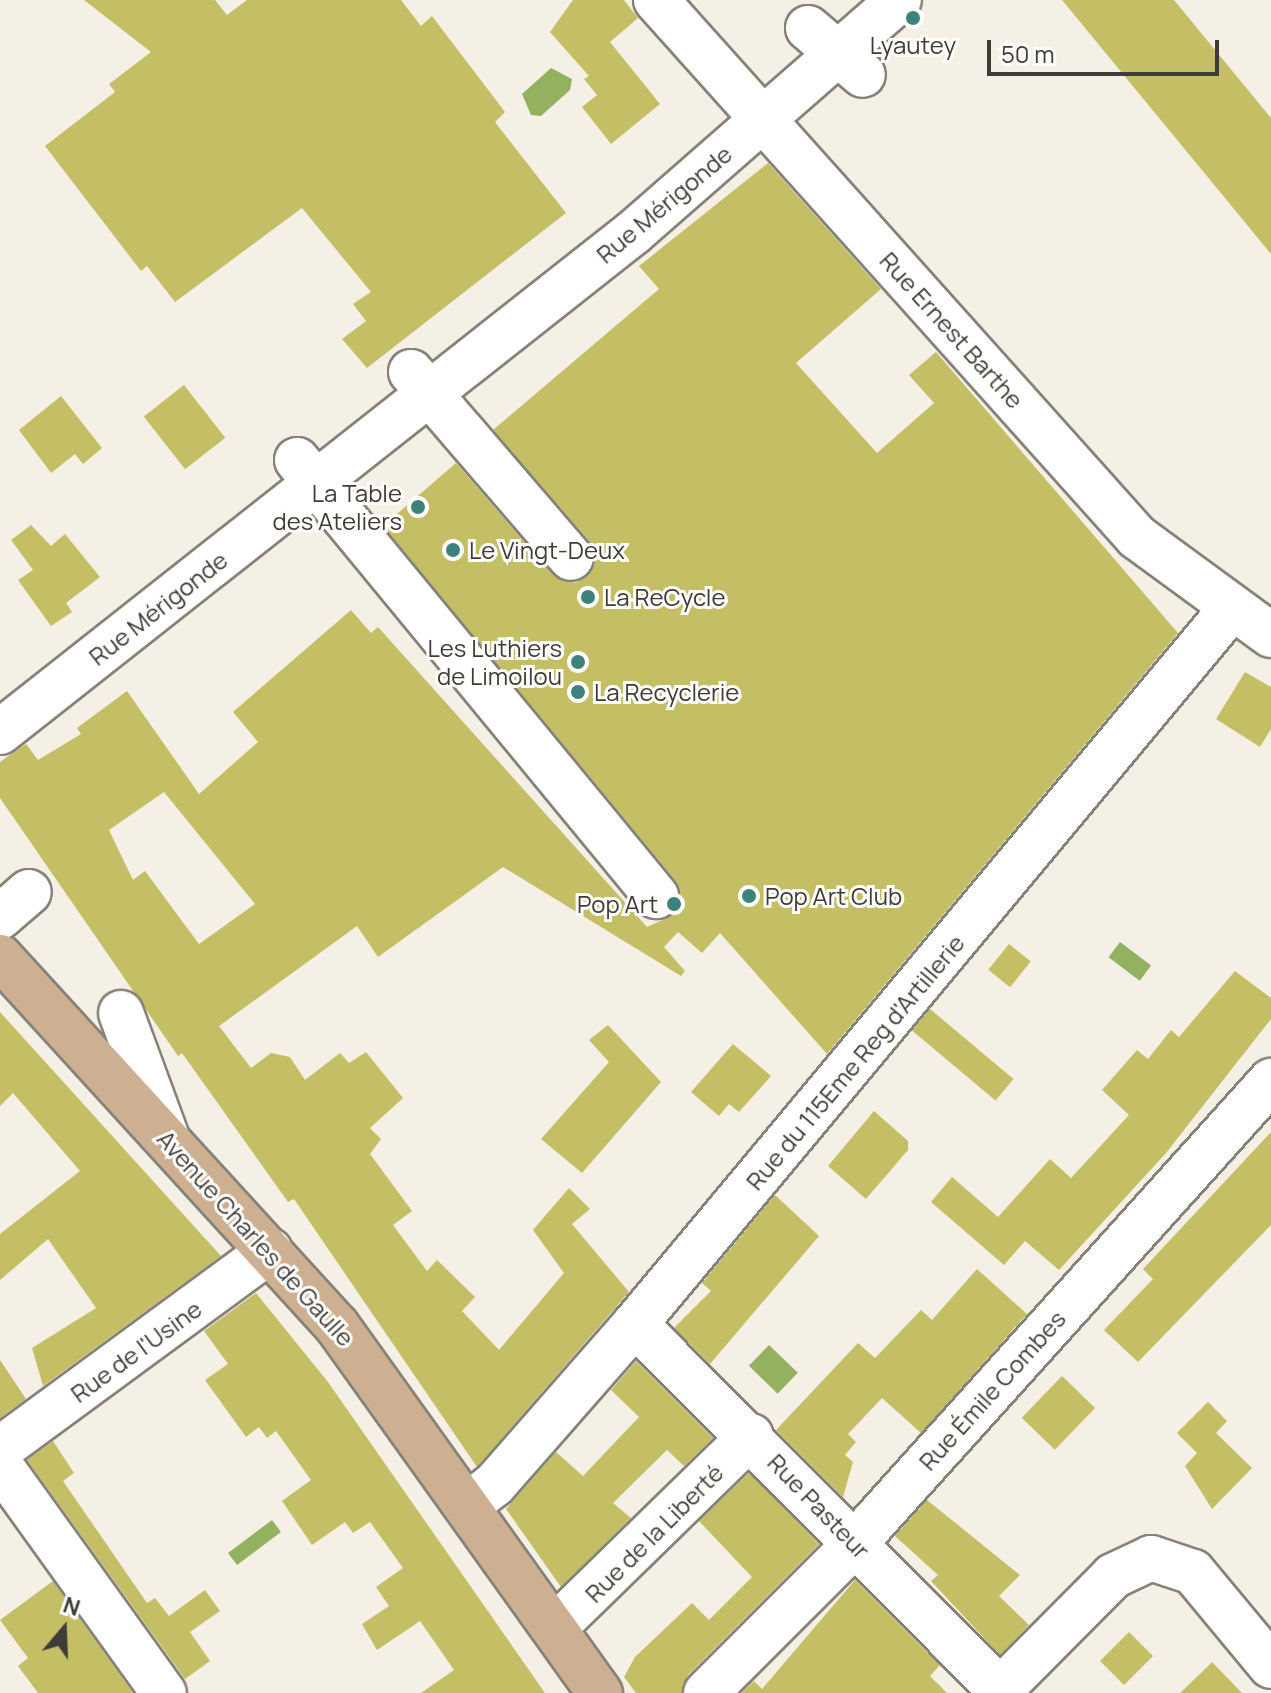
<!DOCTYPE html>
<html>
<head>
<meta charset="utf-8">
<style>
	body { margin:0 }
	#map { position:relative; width:1271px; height:1693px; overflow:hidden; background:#f5f0e6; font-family:Manrope,sans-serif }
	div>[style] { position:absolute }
	.water>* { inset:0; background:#93b15f; transform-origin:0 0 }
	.building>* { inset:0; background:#c4bf64; transform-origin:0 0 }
	.roads { filter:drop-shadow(2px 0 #878278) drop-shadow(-2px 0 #878278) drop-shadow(0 2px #878278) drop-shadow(0 -2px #878278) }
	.minor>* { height:44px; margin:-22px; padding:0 22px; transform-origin:22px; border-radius:22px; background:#fff }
	.major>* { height:44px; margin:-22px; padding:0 22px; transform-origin:22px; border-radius:22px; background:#cdb091 }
	.dots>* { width:22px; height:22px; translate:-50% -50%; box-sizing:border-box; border:4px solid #fffefc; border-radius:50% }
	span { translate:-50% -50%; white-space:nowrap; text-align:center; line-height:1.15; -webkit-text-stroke:6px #fffefc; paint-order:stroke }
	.poi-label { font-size:24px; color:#3e3c38 }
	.right { translate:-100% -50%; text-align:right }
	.left { translate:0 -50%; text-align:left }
	.street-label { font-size:24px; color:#3e3c38 }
	.north { position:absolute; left:24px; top:1589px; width:80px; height:80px; -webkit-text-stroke:6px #fffefc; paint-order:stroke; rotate:19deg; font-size:22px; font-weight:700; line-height:32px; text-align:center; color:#3e3c38 }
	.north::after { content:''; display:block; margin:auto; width:28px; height:36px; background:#3e3c38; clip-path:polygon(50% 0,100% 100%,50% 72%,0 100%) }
	.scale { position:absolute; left:987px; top:40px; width:232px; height:36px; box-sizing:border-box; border:4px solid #3e3c38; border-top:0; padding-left:10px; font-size:24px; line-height:28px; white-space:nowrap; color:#3e3c38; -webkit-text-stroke:6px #fffefc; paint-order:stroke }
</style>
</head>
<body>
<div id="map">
	<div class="water">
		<div style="clip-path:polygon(551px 68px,572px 79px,570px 90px,541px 116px,531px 115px,522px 94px)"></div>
		<div style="left:1120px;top:942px;width:39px;height:19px;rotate:37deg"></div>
		<div style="left:769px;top:1345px;width:40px;height:29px;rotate:44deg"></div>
		<div style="left:272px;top:1520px;width:15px;height:55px;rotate:53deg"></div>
	</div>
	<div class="building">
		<div style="clip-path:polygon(84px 0,215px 0,227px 15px,247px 0,401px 0,421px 26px,432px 16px,505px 112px,495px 122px,566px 213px,367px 368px,342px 339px,366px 321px,353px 304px,371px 292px,302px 208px,175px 302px,147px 266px,141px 271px,45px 146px,115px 92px,109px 84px,151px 52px)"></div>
		<div style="clip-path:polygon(573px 0,624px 0,638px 18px,610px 42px,660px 104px,611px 144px,582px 107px,597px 95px,584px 79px,589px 76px,550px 32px)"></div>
		<div style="clip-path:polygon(1062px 0,1174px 0,1271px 118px,1271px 254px)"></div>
		<div style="clip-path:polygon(evenodd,768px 163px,881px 289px,796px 363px,877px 453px,934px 403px,909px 375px,936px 352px,1178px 633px,827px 1054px,720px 933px,702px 953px,678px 932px,664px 947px,685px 971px,681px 976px,503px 867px,378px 957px,357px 926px,219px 1026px,251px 1068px,271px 1053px,290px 1057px,305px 1080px,340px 1053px,349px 1063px,366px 1052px,403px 1098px,370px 1128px,381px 1139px,370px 1154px,412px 1211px,393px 1225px,427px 1271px,437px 1260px,475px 1297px,462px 1311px,499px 1350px,564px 1273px,533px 1230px,569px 1188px,590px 1209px,572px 1224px,629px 1292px,477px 1467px,294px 1199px,288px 1202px,182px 1053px,178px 1056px,0 798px,0 762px,26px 744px,38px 760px,81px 734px,77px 728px,127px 691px,199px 794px,258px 742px,233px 712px,351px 610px,371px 633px,378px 627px,647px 927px,671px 916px,680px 904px,675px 880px,383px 526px,456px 463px,553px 575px,575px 583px,588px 576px,596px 554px,590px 542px,493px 430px,659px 289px,639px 266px,768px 163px,164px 792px,255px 904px,199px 944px,145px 871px,133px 880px,109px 830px,164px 792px)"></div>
		<div style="left:184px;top:385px;width:67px;height:51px;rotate:52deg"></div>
		<div style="clip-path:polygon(61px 396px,102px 448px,83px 464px,75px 454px,51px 473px,19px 430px)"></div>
		<div style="clip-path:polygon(31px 525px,51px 546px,65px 534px,100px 577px,66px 603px,72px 612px,51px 626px,18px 580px,33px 570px,11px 540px)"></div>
		<div style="clip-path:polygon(1245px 672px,1271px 687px,1271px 729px,1260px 747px,1216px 719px)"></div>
		<div style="left:1009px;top:944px;width:28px;height:33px;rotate:39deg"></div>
		<div style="clip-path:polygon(1235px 971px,1271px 998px,1271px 1019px,1166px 1153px,1059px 1270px,1025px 1241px,1004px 1265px,931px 1202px,952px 1177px,998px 1217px,1050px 1159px,1071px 1178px,1129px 1115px,1102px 1090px,1137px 1050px,1148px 1059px,1171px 1030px,1179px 1037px)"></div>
		<div style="left:930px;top:1009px;width:109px;height:28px;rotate:40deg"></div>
		<div style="clip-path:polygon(0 1012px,221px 1256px,43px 1386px,32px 1348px,96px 1308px,48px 1239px,0 1280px,0 1234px,80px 1171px,13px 1093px,0 1106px)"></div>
		<div style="clip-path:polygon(608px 1025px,661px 1082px,582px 1173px,541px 1139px,609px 1062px,589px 1040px)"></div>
		<div style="clip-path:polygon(733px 1044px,771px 1076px,739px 1112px,729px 1104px,719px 1116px,691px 1092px)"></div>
		<div style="clip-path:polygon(874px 1111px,908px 1141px,908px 1150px,866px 1199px,828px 1166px)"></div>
		<div style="clip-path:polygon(1271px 1132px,1271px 1225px,1138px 1362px,1104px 1330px,1153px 1279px,1143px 1269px)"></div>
		<div style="clip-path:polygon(775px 1195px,819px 1236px,710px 1364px,674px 1328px,711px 1291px,702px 1283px)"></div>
		<div style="clip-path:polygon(977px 1269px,1027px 1314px,921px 1433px,882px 1398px,848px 1434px,856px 1442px,845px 1455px,853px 1462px,843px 1497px,776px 1430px,858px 1343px,875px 1358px,921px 1310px,932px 1320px)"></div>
		<div style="clip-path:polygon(256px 1293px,328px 1382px,545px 1693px,421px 1693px,454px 1670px,420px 1621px,377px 1650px,362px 1624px,389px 1606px,376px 1587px,403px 1568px,370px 1522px,353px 1533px,345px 1522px,312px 1545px,282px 1501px,311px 1480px,276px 1431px,267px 1438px,259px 1427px,246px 1437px,205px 1380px,228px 1364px,204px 1331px)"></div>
		<div style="clip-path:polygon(0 1360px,26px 1399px,0 1418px)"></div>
		<div style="clip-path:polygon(636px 1361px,713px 1438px,684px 1466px,667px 1450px,613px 1503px,631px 1518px,561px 1587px,506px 1509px,556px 1452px,583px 1476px,639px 1417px,611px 1390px)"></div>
		<div style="left:1062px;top:1376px;width:46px;height:58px;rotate:44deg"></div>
		<div style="clip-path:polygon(1208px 1402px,1227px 1421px,1216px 1433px,1252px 1468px,1212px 1509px,1185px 1466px,1197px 1453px,1177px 1433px)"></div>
		<div style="clip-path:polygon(53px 1441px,74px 1473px,63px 1481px,147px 1603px,155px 1598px,169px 1616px,205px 1590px,220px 1611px,190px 1632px,210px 1661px,185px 1679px,27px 1460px)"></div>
		<div style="clip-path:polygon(749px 1473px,819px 1544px,688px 1675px,682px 1693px,636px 1693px,624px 1677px,635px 1657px,692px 1603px,709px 1620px,752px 1577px,699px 1521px)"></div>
		<div style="clip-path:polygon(927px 1500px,1020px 1575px,999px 1596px,1029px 1625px,1000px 1655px,931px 1581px,938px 1575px,895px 1536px)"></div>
		<div style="clip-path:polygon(855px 1580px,940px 1665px,930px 1676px,947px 1693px,741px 1693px,754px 1681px,762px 1689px)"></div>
		<div style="clip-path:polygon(53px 1581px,133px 1693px,38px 1693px,18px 1666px,28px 1658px,0 1620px)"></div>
		<div style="left:1129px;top:1632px;width:34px;height:41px;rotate:45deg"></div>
		<div style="clip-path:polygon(1212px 1662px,1242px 1693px,1180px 1693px,1203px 1671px)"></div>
	</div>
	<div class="roads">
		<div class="minor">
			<div style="left:656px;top:0;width:721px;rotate:48.15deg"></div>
			<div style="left:1137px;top:537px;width:166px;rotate:36.2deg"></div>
			<div style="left:808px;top:28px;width:72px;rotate:40.5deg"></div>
			<div style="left:411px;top:372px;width:245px;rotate:49.3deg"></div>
			<div style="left:297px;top:460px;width:565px;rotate:50.53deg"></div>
			<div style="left:0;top:732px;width:807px;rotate:-38.26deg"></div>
			<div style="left:634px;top:232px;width:352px;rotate:-41.2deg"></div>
			<div style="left:0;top:917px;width:38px;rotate:-41deg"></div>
			<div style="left:121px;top:1013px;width:133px;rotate:69.8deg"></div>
			<div style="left:635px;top:1324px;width:517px;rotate:45.08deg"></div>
			<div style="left:0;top:1449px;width:335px;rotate:-36.3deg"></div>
			<div style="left:0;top:1465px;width:281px;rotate:54.3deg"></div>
			<div style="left:468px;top:1505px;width:33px;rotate:-38deg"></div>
			<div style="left:494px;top:1485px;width:214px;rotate:-48.8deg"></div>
			<div style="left:635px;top:1324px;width:931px;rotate:-50.19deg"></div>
			<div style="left:554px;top:1628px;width:275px;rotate:-44.3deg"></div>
			<div style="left:706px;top:1693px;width:197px;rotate:-45deg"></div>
			<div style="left:845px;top:1554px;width:637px;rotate:-47.99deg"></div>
			<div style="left:997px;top:1693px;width:165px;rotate:-45.2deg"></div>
			<div style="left:1113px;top:1576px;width:42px;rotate:-25.3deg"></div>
			<div style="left:1151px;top:1558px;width:44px;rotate:18.4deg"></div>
			<div style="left:1193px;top:1572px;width:122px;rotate:50.3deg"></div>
		</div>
		<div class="major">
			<div style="left:0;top:957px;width:500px;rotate:47.6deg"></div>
			<div style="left:337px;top:1326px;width:452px;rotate:54.4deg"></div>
		</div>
	</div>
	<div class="dots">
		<div style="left:913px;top:18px;background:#3d837b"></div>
		<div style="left:418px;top:507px;background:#3d837b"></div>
		<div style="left:453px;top:550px;background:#3d837b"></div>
		<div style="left:588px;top:597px;background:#3d837b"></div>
		<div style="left:578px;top:662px;background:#3d837b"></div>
		<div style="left:578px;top:692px;background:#3d837b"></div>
		<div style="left:749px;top:896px;background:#3d837b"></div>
		<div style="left:674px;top:904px;background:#3d837b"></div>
	</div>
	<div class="poi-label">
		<span style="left:913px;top:45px">Lyautey</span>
		<span class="right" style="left:402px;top:507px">La Table<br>des Ateliers</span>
		<span class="left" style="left:469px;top:550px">Le Vingt-Deux</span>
		<span class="left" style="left:604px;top:597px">La ReCycle</span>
		<span class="right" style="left:562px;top:662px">Les Luthiers<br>de Limoilou</span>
		<span class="left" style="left:594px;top:692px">La Recyclerie</span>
		<span class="left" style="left:765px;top:896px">Pop Art Club</span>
		<span class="right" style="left:658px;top:904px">Pop Art</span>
	</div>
	<div class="street-label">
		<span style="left:664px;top:204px;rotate:-40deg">Rue Mérigonde</span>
		<span style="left:952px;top:330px;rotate:48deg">Rue Ernest Barthe</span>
		<span style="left:158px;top:608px;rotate:-38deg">Rue Mérigonde</span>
		<span style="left:855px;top:1062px;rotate:-50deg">Rue du 115Eme Reg d'Artillerie</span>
		<span style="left:256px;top:1238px;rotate:48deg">Avenue Charles de Gaulle</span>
		<span style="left:136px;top:1351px;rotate:-36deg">Rue de l'Usine</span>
		<span style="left:992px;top:1390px;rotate:-48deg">Rue Émile Combes</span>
		<span style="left:819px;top:1506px;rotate:46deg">Rue Pasteur</span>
		<span style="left:654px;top:1533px;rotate:-45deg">Rue de la Liberté</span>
	</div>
	<div class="north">N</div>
	<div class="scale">50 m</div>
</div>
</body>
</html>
